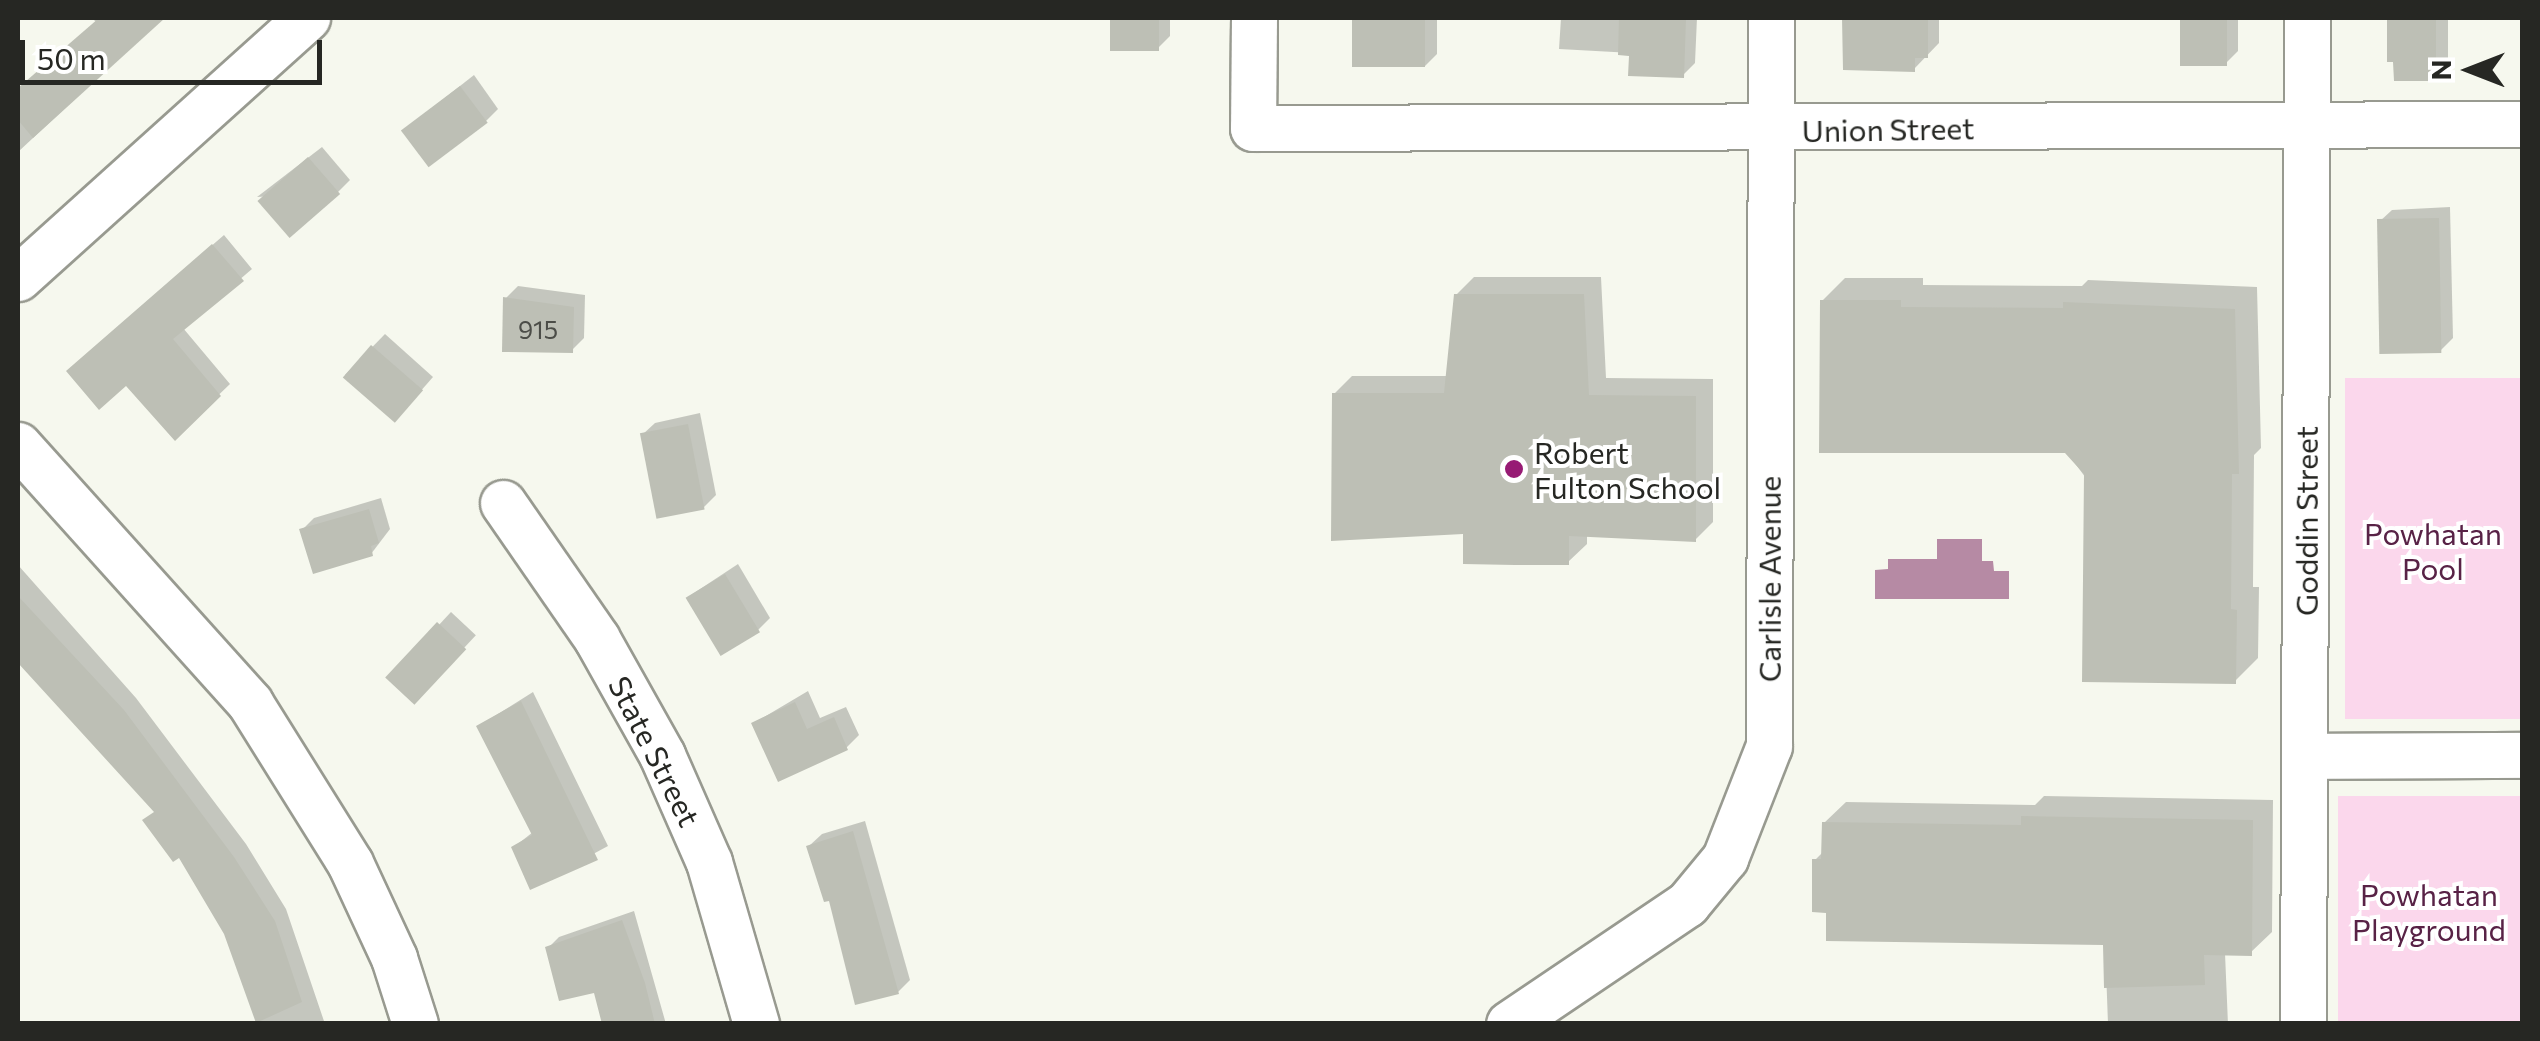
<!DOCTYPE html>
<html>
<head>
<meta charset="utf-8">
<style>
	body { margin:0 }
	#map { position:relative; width:2540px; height:1041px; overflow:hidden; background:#f6f8ee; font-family:Commissioner,sans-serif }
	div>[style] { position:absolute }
	.green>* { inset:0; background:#fbd7ec; transform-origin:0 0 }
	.water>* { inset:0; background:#b68aa4 }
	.shadow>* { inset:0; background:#0003; transform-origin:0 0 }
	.building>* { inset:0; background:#bdbfb5; transform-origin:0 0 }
	.roads { filter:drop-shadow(2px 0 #989a90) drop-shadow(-2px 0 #989a90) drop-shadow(0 2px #989a90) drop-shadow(0 -2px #989a90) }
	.minor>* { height:45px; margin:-22.5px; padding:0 22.5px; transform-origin:22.5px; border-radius:22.5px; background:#fff }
	.dots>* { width:28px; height:28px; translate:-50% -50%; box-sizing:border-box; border:5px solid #fff; border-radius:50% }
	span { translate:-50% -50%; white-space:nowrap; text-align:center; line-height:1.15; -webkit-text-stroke:8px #fff; paint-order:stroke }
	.number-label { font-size:25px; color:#4c4d48 }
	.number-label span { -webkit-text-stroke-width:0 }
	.street-label { font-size:30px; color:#262723 }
	.poi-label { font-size:30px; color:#262723 }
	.left { translate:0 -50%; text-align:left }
	.park-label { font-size:30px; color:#582246 }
	.frame { position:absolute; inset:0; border:20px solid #262723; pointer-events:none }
	.north { position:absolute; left:2420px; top:20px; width:100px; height:100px; -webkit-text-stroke:8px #fff; paint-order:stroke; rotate:270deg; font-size:28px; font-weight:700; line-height:40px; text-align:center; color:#262723 }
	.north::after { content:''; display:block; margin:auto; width:35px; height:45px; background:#262723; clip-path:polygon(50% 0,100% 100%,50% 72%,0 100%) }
	.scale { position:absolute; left:20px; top:40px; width:302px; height:45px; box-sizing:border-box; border:5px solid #262723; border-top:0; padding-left:12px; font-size:30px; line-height:35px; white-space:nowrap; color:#262723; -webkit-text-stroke:8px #fff; paint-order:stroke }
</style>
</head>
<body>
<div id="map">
	<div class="green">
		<div style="left:2522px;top:378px;width:341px;height:177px;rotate:90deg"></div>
		<div style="left:2522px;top:796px;width:227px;height:184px;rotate:90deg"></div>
	</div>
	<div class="water">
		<div style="clip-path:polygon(1937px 539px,1982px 539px,1982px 561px,1993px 561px,1994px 571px,2009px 571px,2009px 599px,1875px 599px,1875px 570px,1888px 569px,1888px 559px,1937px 559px)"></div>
	</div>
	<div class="shadow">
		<div style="clip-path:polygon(92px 18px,162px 18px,18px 152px,18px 93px,96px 22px)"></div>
		<div style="clip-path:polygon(1113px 18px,1170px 18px,1170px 36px,1158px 48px,1113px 48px)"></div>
		<div style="clip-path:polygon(1353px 18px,1437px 18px,1437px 54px,1425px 66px,1354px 64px)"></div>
		<div style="clip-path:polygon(1561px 18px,1697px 18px,1695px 63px,1683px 75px,1632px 53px,1559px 49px)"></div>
		<div style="clip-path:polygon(1844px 18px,1939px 18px,1939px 43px,1914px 69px,1845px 68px)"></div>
		<div style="clip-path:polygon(2182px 18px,2238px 18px,2238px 51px,2226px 63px,2183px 63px)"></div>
		<div style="clip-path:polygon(2390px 18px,2448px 18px,2448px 66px,2435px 78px,2389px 59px)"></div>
		<div style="clip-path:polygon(474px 75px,498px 109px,486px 121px,404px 130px)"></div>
		<div style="clip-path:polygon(322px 147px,350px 180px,338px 192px,257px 197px)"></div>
		<div style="clip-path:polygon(2450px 207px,2453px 338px,2440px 351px,2379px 222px,2392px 210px)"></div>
		<div style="clip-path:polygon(224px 235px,252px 269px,183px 328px,230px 384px,175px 437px,126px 383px,80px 360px)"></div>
		<div style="clip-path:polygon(1474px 277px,1601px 277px,1606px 378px,1713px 379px,1713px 522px,1695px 540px,1587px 534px,1587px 544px,1568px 562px,1466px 531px,1334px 394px,1352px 376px,1448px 376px,1456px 295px)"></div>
		<div style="clip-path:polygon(1845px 278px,1923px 278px,1923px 285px,2082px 286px,2088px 280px,2257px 287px,2261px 448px,2254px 455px,2253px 587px,2259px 587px,2258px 658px,2235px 681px,2066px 451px,1822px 301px)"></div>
		<div style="clip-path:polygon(518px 286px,585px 295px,584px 338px,572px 350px,506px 298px)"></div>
		<div style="clip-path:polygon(385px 334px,433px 377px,405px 409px,345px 375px)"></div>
		<div style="clip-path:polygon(700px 413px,716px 495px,704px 507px,642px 435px,655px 423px)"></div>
		<div style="clip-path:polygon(381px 498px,390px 529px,371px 554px,302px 530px,314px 518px)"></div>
		<div style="clip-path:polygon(738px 564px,770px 618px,758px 630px,688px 597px)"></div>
		<div style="clip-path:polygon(18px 565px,136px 698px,246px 844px,286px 909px,325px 1024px,259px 1024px,226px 933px,156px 810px,18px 655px)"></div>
		<div style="left:451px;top:612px;width:34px;height:90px;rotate:43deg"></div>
		<div style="clip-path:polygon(808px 691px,820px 718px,846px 707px,859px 735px,846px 748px,754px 723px)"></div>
		<div style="clip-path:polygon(533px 692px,608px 846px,532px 887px,514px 847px,533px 832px,479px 726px)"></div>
		<div style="clip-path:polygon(2044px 796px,2273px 800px,2272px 932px,2250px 953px,2225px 953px,2228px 1024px,2108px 1024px,2105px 943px,1829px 911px,1815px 860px,1824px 851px,1824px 823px,1846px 802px,2035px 805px)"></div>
		<div style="clip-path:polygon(865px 821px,910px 980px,898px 992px,831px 897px,809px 846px,822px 834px)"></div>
		<div style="clip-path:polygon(634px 911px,666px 1024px,604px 1024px,596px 990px,548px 948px,559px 937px)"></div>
	</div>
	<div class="building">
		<div style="clip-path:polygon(99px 18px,165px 18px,33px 138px,18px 120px,18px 88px)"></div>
		<div style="left:1110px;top:18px;width:49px;height:33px"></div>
		<div style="left:1352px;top:18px;width:73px;height:49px"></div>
		<div style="clip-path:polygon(1619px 18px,1686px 18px,1684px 78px,1628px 76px,1629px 56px,1618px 55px)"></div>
		<div style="clip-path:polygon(1842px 18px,1928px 18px,1928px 58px,1915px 58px,1915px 72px,1843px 70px)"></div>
		<div style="left:2180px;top:18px;width:47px;height:48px"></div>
		<div style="clip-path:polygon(2387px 19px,2436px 19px,2436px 81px,2394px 81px,2393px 62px,2387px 62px)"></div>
		<div style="left:460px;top:86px;width:46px;height:74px;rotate:53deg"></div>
		<div style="left:308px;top:157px;width:49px;height:67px;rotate:49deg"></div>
		<div style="left:2439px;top:218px;width:135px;height:62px;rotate:89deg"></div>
		<div style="clip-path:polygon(212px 244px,244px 281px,173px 339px,221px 396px,175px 441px,126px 386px,99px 410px,66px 371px)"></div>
		<div style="clip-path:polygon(1454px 294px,1584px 294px,1589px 395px,1696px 396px,1696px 542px,1569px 536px,1569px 565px,1515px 565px,1463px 564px,1463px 534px,1331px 541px,1332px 393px,1444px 393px)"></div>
		<div style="clip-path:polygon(503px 297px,574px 307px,573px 353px,502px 352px)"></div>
		<div style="clip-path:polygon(1820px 300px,1901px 300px,1901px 307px,2063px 308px,2063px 302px,2235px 309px,2239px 474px,2232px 474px,2231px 609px,2237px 610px,2236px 684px,2082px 682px,2084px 474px,2065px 453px,1819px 453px)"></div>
		<div style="left:371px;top:345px;width:69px;height:43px;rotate:41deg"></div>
		<div style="left:688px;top:424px;width:87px;height:49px;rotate:79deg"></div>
		<div style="clip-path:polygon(369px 509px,379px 543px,371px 546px,373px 556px,313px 574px,299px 529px)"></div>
		<div style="left:725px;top:574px;width:68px;height:46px;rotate:59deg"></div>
		<div style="clip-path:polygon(18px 596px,124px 710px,234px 857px,275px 921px,302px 1002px,256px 1023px,224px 934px,179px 858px,173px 862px,142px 820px,154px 812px,18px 663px)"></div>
		<div style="left:437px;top:622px;width:40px;height:76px;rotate:43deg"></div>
		<div style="clip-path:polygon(521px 701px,598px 860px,530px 890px,511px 847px,532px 835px,476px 726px)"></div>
		<div style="clip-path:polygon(795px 702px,807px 729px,834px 717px,848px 750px,778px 782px,751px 723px)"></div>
		<div style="clip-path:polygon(2021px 816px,2253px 820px,2252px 956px,2204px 955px,2205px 985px,2104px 988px,2103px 945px,1826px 941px,1826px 913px,1812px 912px,1812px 859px,1821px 859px,1822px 822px,2021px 825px)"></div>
		<div style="clip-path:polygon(853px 831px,899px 994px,855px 1005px,829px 901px,824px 902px,806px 846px)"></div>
		<div style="clip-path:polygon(622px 920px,645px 983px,655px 1024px,602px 1024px,594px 993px,559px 1001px,545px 947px)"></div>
	</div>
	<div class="roads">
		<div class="minor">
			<div style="left:1254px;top:18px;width:110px;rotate:90.5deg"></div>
			<div style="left:1253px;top:128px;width:1269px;rotate:-0.18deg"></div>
			<div style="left:18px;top:278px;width:389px;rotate:-42deg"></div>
			<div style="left:18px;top:445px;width:347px;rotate:48deg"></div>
			<div style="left:250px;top:703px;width:189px;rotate:58deg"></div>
			<div style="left:350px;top:863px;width:105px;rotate:65.1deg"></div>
			<div style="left:394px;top:958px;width:69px;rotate:72.3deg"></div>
			<div style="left:503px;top:503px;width:165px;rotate:55.3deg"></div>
			<div style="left:597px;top:639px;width:133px;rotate:60.7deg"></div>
			<div style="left:662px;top:755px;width:117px;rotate:66.3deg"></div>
			<div style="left:709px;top:862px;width:169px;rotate:73.8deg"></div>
			<div style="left:2306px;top:756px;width:216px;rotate:-0.3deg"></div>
			<div style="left:1509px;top:1024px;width:215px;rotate:-34deg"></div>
			<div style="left:1687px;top:904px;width:60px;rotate:-50.4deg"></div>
			<div style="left:1725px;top:858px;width:120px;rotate:-68.6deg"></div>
			<div style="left:1769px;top:746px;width:728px;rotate:-89.84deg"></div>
			<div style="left:2303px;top:1024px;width:1006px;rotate:-89.77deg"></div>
		</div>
	</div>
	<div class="dots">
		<div style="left:1514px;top:469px;background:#971b74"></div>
	</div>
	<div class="number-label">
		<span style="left:538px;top:329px">915</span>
	</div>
	<div class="street-label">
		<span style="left:1888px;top:129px;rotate:-1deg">Union Street</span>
		<span style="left:2306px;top:521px;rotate:-90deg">Goddin Street</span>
		<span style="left:1769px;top:579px;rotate:-90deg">Carlisle Avenue</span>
		<span style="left:655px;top:751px;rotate:63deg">State Street</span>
	</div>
	<div class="poi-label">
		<span class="left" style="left:1534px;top:469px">Robert<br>Fulton School</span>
	</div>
	<div class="park-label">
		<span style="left:2433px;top:550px">Powhatan<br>Pool</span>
		<span style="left:2429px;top:911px">Powhatan<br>Playground</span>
	</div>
	<div class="frame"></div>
	<div class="north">N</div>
	<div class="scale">50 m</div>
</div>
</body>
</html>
